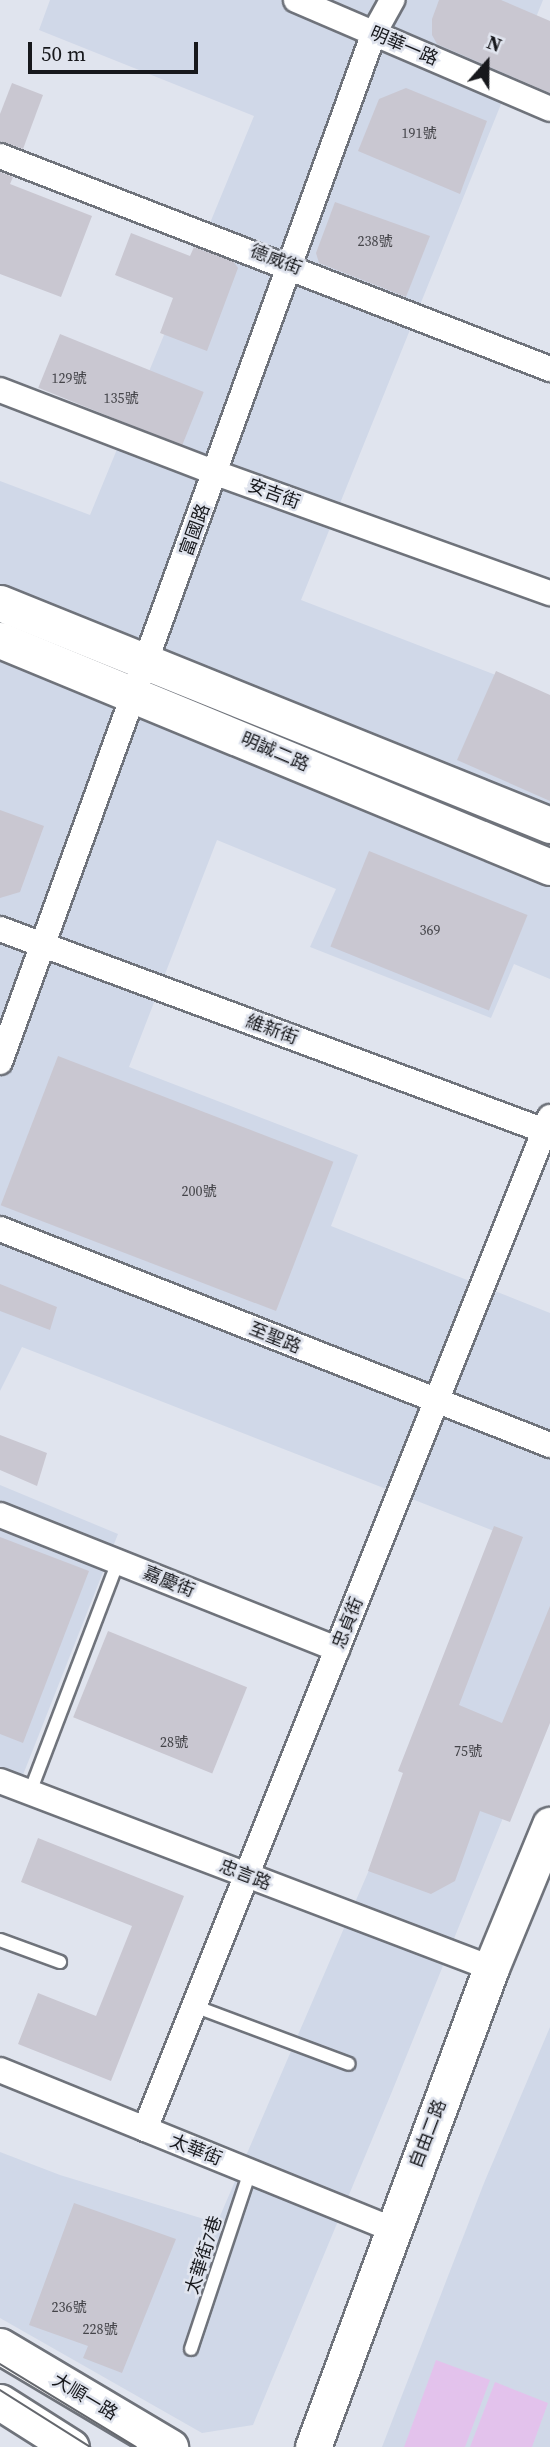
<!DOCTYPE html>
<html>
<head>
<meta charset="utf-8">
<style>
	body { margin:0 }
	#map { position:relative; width:550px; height:2447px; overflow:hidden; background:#e0e4ee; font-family:"Source Serif 4","Noto Sans TC",serif }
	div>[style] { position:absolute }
	.built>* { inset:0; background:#d0d8e8 }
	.green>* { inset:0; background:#e3c2ec }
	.building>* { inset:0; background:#c9c7d1; transform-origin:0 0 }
	.roads { filter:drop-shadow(2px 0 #6f737b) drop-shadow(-2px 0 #6f737b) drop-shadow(0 2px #6f737b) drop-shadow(0 -2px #6f737b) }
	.lane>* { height:12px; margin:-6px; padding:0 6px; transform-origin:6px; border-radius:6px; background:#fff }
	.street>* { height:24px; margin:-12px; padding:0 12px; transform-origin:12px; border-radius:12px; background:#fff }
	.secondary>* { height:35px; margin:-17.5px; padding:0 17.5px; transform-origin:17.5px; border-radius:17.5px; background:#fff }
	.tram>* { height:2px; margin:-1px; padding:0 1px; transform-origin:1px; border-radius:1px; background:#64676d }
	span { translate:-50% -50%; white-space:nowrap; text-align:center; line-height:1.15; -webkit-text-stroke:5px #e0e4ee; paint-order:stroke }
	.number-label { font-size:14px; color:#444449 }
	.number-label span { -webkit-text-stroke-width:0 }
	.street-label { font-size:18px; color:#17181c }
	.north { position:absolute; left:452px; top:28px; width:70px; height:70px; -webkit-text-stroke:5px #e0e4ee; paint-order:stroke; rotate:21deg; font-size:19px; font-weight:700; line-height:28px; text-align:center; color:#17181c }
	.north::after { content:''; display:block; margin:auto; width:24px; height:32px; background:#17181c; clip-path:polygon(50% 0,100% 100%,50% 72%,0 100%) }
	.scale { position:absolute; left:28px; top:42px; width:170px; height:32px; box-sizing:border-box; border:4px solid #17181c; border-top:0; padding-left:9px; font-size:21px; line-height:24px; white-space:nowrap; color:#17181c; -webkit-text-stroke:5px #e0e4ee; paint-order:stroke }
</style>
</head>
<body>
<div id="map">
	<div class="built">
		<div style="clip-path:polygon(50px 0,543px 0,301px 600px,550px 696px,550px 979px,514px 964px,491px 1018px,310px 947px,336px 889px,217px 840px,129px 1067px,358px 1155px,331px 1226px,550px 1313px,550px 1702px,391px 2094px,253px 2425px,202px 2433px,0 2318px,0 2152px,60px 2175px,217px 2223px,512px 1538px,22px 1347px,0 1391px,0 481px,90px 515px,254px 116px,39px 30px)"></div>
		<div style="clip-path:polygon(0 1485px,118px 1534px,21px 1780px,0 1772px)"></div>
		<div style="clip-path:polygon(550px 2027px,550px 2447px,382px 2447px,484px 2183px)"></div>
	</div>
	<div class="green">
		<div style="clip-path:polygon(436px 2360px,490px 2380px,465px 2447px,404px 2447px)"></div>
		<div style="clip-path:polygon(495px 2382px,548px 2403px,532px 2447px,470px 2447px)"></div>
	</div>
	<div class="building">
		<div style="clip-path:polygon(439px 0,501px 0,550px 21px,550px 93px,437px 44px,432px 35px,432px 19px)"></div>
		<div style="clip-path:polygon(12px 83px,43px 95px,23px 149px,0 141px,0 114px)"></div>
		<div style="clip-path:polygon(406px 88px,487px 121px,460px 194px,358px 151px,379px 99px)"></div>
		<div style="clip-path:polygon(0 172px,13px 177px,10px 184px,92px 216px,61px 297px,0 274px)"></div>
		<div style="clip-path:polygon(335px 202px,430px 236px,406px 297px,319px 263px,316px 253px)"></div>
		<div style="clip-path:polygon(131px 233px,190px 256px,194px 247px,234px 262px,238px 268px,207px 351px,160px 333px,173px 298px,115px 275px)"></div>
		<div style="left:60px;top:334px;width:155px;height:58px;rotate:22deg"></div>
		<div style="clip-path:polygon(496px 671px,550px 695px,550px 801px,457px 760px)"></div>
		<div style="clip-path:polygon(0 810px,44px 826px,20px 892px,0 898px)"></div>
		<div style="left:369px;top:851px;width:171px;height:103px;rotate:22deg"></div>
		<div style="left:58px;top:1056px;width:295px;height:160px;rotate:21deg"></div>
		<div style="clip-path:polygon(0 1284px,57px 1307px,50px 1330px,0 1311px)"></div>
		<div style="clip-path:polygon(0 1435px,47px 1453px,37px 1486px,0 1470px)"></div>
		<div style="clip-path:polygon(494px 1526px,523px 1537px,459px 1705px,502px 1723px,550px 1606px,550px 1723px,510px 1822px,480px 1811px,455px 1881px,431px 1894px,368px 1871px,403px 1773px,398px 1771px)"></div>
		<div style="clip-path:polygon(0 1537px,89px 1571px,23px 1743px,0 1734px)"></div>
		<div style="left:108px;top:1631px;width:150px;height:93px;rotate:22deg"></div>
		<div style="clip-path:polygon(38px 1838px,184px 1896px,111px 2081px,18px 2044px,38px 1993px,96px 2016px,132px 1926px,21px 1882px)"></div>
		<div style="clip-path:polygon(74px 2203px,176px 2239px,122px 2373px,83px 2358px,88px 2346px,29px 2325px)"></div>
	</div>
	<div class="roads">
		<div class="lane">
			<div style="left:30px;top:1792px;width:246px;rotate:-69.1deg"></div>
			<div style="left:0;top:1940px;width:64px;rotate:20.1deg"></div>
			<div style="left:194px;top:2006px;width:165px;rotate:20.5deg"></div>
			<div style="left:191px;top:2349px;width:187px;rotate:-71.6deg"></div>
		</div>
		<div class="street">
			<div style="left:296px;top:0;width:276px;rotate:23.2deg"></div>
			<div style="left:0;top:156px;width:590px;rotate:21.17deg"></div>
			<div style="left:0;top:390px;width:231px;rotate:21deg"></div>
			<div style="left:216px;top:473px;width:355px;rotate:19.8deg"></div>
			<div style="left:0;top:929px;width:581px;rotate:20.34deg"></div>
			<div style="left:0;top:1062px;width:1095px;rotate:-70.03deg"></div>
			<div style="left:374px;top:33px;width:38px;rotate:-61deg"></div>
			<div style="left:0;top:1229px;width:591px;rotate:21.44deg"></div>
			<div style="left:0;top:1515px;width:363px;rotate:21.7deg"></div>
			<div style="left:0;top:1781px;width:525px;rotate:20.85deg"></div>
			<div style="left:0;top:2070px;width:423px;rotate:22.1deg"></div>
			<div style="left:145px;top:2129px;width:1090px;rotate:-68.19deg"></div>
		</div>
		<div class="secondary">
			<div style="left:0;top:603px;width:593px;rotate:21.98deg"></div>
			<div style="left:0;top:640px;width:595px;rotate:22.43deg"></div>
			<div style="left:0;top:2346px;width:198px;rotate:30.7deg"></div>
			<div style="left:0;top:2402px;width:84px;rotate:32.4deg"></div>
			<div style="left:313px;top:2447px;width:511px;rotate:-69.61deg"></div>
			<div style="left:491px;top:1968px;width:155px;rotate:-67.6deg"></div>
		</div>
	</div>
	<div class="tram">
		<div style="left:0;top:2364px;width:159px;rotate:31.4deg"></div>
		<div style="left:0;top:2390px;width:107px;rotate:32.3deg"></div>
	</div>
	<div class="number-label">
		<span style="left:419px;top:133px">191號</span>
		<span style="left:375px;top:241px">238號</span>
		<span style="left:69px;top:378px">129號</span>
		<span style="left:121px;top:398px">135號</span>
		<span style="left:430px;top:930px">369</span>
		<span style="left:199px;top:1191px">200號</span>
		<span style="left:174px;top:1742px">28號</span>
		<span style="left:468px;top:1751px">75號</span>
		<span style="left:69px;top:2307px">236號</span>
		<span style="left:100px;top:2329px">228號</span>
	</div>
	<div class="street-label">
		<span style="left:404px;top:46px;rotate:23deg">明華一路</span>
		<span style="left:276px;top:260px;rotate:21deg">德威街</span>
		<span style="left:274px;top:494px;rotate:20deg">安吉街</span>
		<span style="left:195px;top:530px;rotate:-70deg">富國路</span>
		<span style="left:275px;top:752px;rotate:23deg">明誠二路</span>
		<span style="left:272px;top:1030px;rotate:20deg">維新街</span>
		<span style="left:275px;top:1338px;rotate:22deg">至聖路</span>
		<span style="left:169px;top:1582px;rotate:22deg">嘉慶街</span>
		<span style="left:348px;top:1623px;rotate:-68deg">忠貞街</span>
		<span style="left:245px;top:1875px;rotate:21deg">忠言路</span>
		<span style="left:428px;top:2134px;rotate:-69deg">自由二路</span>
		<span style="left:196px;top:2150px;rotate:22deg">太華街</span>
		<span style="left:204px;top:2255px;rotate:-72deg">太華街7巷</span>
		<span style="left:85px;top:2397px;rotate:31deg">大順一路</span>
	</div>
	<div class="north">N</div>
	<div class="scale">50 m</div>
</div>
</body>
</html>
